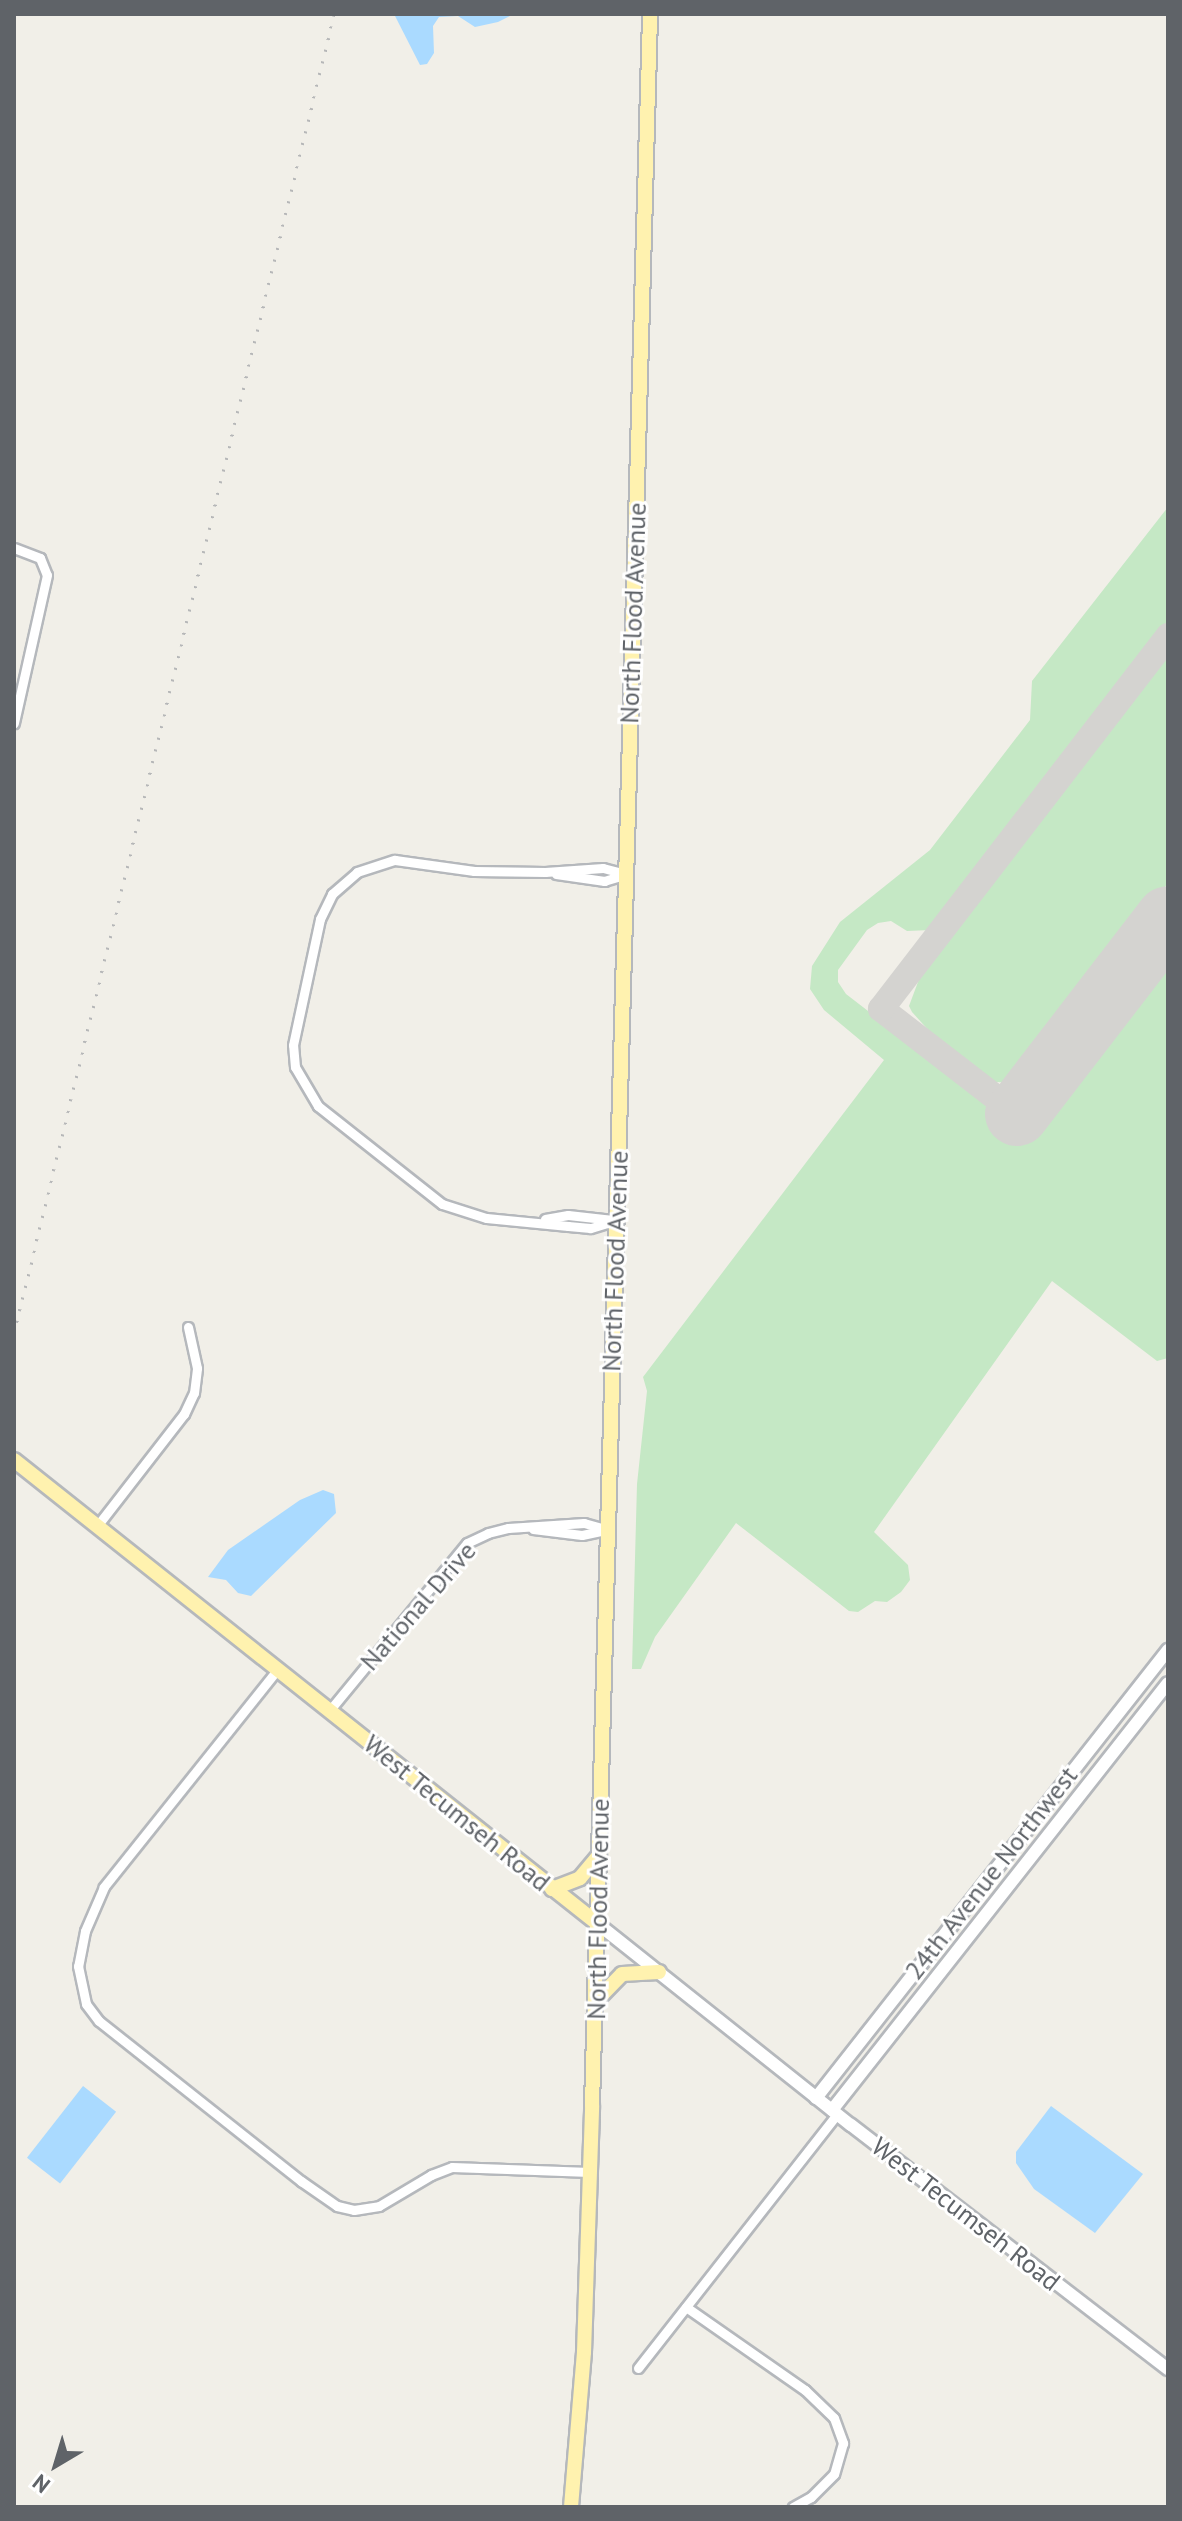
<!DOCTYPE html>
<html>
<head>
<meta charset="utf-8">
<style>
	body { margin:0 }
	#map { position:relative; width:1182px; height:2521px; overflow:hidden; background:#f1efe8; font-family:"PT Sans",sans-serif }
	div>[style] { position:absolute }
	.green>* { inset:0; background:#c5e8c5 }
	.water>* { inset:0; background:#aadaff; transform-origin:0 0 }
	.taxiway>* { height:26px; margin:-13px; padding:0 13px; transform-origin:13px; border-radius:13px; background:#d4d3d0 }
	.runway>* { height:64px; margin:-32px; padding:0 32px; transform-origin:32px; border-radius:32px; background:#d4d3d0 }
	.roads { filter:drop-shadow(2px 0 #b5b8bc) drop-shadow(-2px 0 #b5b8bc) drop-shadow(0 2px #b5b8bc) drop-shadow(0 -2px #b5b8bc) }
	.street>* { height:9px; margin:-4.5px; padding:0 4.5px; transform-origin:4.5px; border-radius:4.5px; background:#fff }
	.secondary>* { height:12px; margin:-6px; padding:0 6px; transform-origin:6px; border-radius:6px; background:#fff }
	.primary>* { height:14px; margin:-7px; padding:0 7px; transform-origin:7px; border-radius:7px; background:#fff2af }
	.rail>* { height:3px; margin-top:-1.5px; transform-origin:0; background:repeating-linear-gradient(90deg,#b6b7b8 0 2px,transparent 0 12px) }
	span { translate:-50% -50%; white-space:nowrap; text-align:center; line-height:1.15; -webkit-text-stroke:6px #fff; paint-order:stroke }
	.street-label { font-size:26px; color:#5f6368 }
	.frame { position:absolute; inset:0; border:16px solid #5f6368; pointer-events:none }
	.north { position:absolute; left:16px; top:2425px; width:80px; height:80px; -webkit-text-stroke:6px #fff; paint-order:stroke; rotate:218deg; font-size:22px; font-weight:700; line-height:32px; text-align:center; color:#5f6368 }
	.north::after { content:''; display:block; margin:auto; width:28px; height:36px; background:#5f6368; clip-path:polygon(50% 0,100% 100%,50% 72%,0 100%) }
</style>
</head>
<body>
<div id="map">
	<div class="green">
		<div style="clip-path:polygon(1168px 507px,1168px 622px,930px 930px,907px 931px,891px 921px,878px 923px,867px 930px,838px 970px,838px 982px,846px 994px,1029px 1135px,1168px 956px,1168px 1358px,1157px 1361px,1052px 1281px,874px 1532px,908px 1565px,910px 1580px,901px 1592px,887px 1602px,875px 1601px,858px 1612px,849px 1611px,736px 1523px,655px 1637px,641px 1669px,632px 1669px,637px 1484px,647px 1391px,643px 1377px,884px 1060px,824px 1010px,810px 989px,812px 966px,840px 922px,930px 850px,1030px 720px,1032px 681px)"></div>
		<div style="clip-path:polygon(1168px 648px,1168px 883px,1014px 1083px,996px 1082px,940px 1043px,912px 1012px,909px 1006px,921px 974px)"></div>
	</div>
	<div class="water">
		<div style="clip-path:polygon(394px 14px,514px 14px,498px 22px,475px 27px,458px 16px,439px 17px,433px 26px,434px 53px,427px 64px,420px 65px)"></div>
		<div style="clip-path:polygon(323px 1490px,334px 1494px,336px 1513px,251px 1596px,238px 1593px,226px 1580px,208px 1577px,228px 1550px,300px 1500px)"></div>
		<div style="left:83px;top:2086px;width:42px;height:91px;rotate:38deg"></div>
		<div style="clip-path:polygon(1051px 2106px,1143px 2174px,1095px 2233px,1034px 2189px,1016px 2163px,1016px 2152px)"></div>
	</div>
	<div class="taxiway">
		<div style="left:1017px;top:1114px;width:172px;rotate:-142.3deg"></div>
		<div style="left:881px;top:1009px;width:471px;rotate:-52.4deg"></div>
	</div>
	<div class="runway">
		<div style="left:1017px;top:1114px;width:247px;rotate:-52.4deg"></div>
	</div>
	<div class="roads">
		<div class="street">
			<div style="left:14px;top:548px;width:28px;rotate:21deg"></div>
			<div style="left:40px;top:558px;width:18px;rotate:68deg"></div>
			<div style="left:47px;top:575px;width:152px;rotate:102.6deg"></div>
			<div style="left:556px;top:874px;width:49px;rotate:8.3deg"></div>
			<div style="left:604px;top:881px;width:21px;rotate:-17deg"></div>
			<div style="left:545px;top:1219px;width:23px;rotate:-10deg"></div>
			<div style="left:568px;top:1215px;width:45px;rotate:6.3deg"></div>
			<div style="left:617px;top:1220px;width:28px;rotate:163deg"></div>
			<div style="left:590px;top:1228px;width:22px;rotate:-175deg"></div>
			<div style="left:568px;top:1226px;width:82px;rotate:-174.4deg"></div>
			<div style="left:486px;top:1218px;width:46px;rotate:-162.3deg"></div>
			<div style="left:442px;top:1204px;width:158px;rotate:-141.7deg"></div>
			<div style="left:318px;top:1106px;width:45px;rotate:-120.5deg"></div>
			<div style="left:295px;top:1067px;width:22px;rotate:-95deg"></div>
			<div style="left:293px;top:1045px;width:129px;rotate:-77.9deg"></div>
			<div style="left:320px;top:919px;width:28px;rotate:-64deg"></div>
			<div style="left:332px;top:894px;width:33px;rotate:-41deg"></div>
			<div style="left:357px;top:872px;width:40px;rotate:-18deg"></div>
			<div style="left:395px;top:860px;width:80px;rotate:7.9deg"></div>
			<div style="left:474px;top:871px;width:71px;rotate:0.8deg"></div>
			<div style="left:545px;top:872px;width:58px;rotate:-3.9deg"></div>
			<div style="left:603px;top:868px;width:24px;rotate:15deg"></div>
			<div style="left:97px;top:1526px;width:142px;rotate:-52.2deg"></div>
			<div style="left:184px;top:1414px;width:23px;rotate:-65deg"></div>
			<div style="left:194px;top:1393px;width:25px;rotate:-83deg"></div>
			<div style="left:197px;top:1368px;width:42px;rotate:-102.4deg"></div>
			<div style="left:533px;top:1529px;width:49px;rotate:7deg"></div>
			<div style="left:582px;top:1535px;width:25px;rotate:-12deg"></div>
			<div style="left:277px;top:1670px;width:278px;rotate:128.6deg"></div>
			<div style="left:104px;top:1887px;width:48px;rotate:113.4deg"></div>
			<div style="left:85px;top:1931px;width:36px;rotate:101deg"></div>
			<div style="left:78px;top:1966px;width:39px;rotate:78deg"></div>
			<div style="left:86px;top:2004px;width:21px;rotate:53deg"></div>
			<div style="left:99px;top:2021px;width:258px;rotate:38.4deg"></div>
			<div style="left:301px;top:2181px;width:44px;rotate:34.8deg"></div>
			<div style="left:337px;top:2206px;width:17px;rotate:13deg"></div>
			<div style="left:354px;top:2210px;width:25px;rotate:-9deg"></div>
			<div style="left:379px;top:2206px;width:61px;rotate:-30.8deg"></div>
			<div style="left:431px;top:2175px;width:22px;rotate:-21deg"></div>
			<div style="left:452px;top:2167px;width:138px;rotate:2.1deg"></div>
			<div style="left:329px;top:1711px;width:217px;rotate:-50.6deg"></div>
			<div style="left:467px;top:1543px;width:23px;rotate:-25deg"></div>
			<div style="left:488px;top:1533px;width:21px;rotate:-14deg"></div>
			<div style="left:508px;top:1528px;width:76px;rotate:-3.8deg"></div>
			<div style="left:584px;top:1523px;width:25px;rotate:16deg"></div>
			<div style="left:686px;top:2307px;width:145px;rotate:34.9deg"></div>
			<div style="left:805px;top:2390px;width:40px;rotate:44deg"></div>
			<div style="left:834px;top:2418px;width:27px;rotate:70deg"></div>
			<div style="left:843px;top:2443px;width:32px;rotate:106deg"></div>
			<div style="left:834px;top:2474px;width:33px;rotate:135deg"></div>
			<div style="left:811px;top:2497px;width:21px;rotate:151deg"></div>
			<div style="left:638px;top:2368px;width:323px;rotate:-51.9deg"></div>
		</div>
		<div class="secondary">
			<div style="left:598px;top:1924px;width:323px;rotate:38.5deg"></div>
			<div style="left:851px;top:2125px;width:400px;rotate:37.6deg"></div>
			<div style="left:816px;top:2098px;width:570px;rotate:-51.84deg"></div>
			<div style="left:832px;top:2110px;width:543px;rotate:-51.8deg"></div>
		</div>
		<div class="primary">
			<div style="left:14px;top:1460px;width:746px;rotate:38.47deg"></div>
			<div style="left:552px;top:1889px;width:30px;rotate:-21deg"></div>
			<div style="left:580px;top:1878px;width:30px;rotate:-50deg"></div>
			<div style="left:596px;top:2001px;width:37px;rotate:-46deg"></div>
			<div style="left:622px;top:1974px;width:37px;rotate:-3deg"></div>
			<div style="left:571px;top:2507px;width:156px;rotate:-85.2deg"></div>
			<div style="left:584px;top:2352px;width:246px;rotate:-88.1deg"></div>
			<div style="left:592px;top:2106px;width:2093px;rotate:-88.41deg"></div>
		</div>
	</div>
	<div class="rail">
		<div style="left:14px;top:1334px;width:1358px;rotate:-76.37deg"></div>
	</div>
	<div class="street-label">
		<span style="left:633px;top:613px;rotate:-88deg">North Flood Avenue</span>
		<span style="left:615px;top:1261px;rotate:-88deg">North Flood Avenue</span>
		<span style="left:418px;top:1606px;rotate:-49deg">National Drive</span>
		<span style="left:457px;top:1813px;rotate:39deg">West Tecumseh Road</span>
		<span style="left:991px;top:1873px;rotate:-52deg">24th Avenue Northwest</span>
		<span style="left:598px;top:1909px;rotate:-89deg">North Flood Avenue</span>
		<span style="left:966px;top:2214px;rotate:38deg">West Tecumseh Road</span>
	</div>
	<div class="frame"></div>
	<div class="north">N</div>
</div>
</body>
</html>
